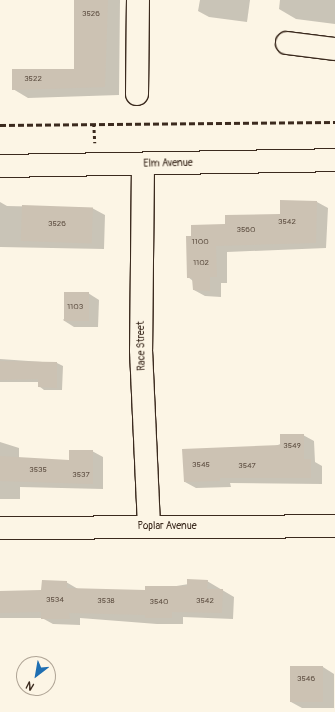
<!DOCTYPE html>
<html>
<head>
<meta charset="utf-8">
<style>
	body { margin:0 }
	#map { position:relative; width:335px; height:712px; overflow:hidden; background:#fcf5e5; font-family:Pangolin,sans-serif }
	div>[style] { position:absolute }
	.shadow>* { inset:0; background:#0003 }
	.building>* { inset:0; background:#ccc2b3; transform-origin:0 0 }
	.path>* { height:2.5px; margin-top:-1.25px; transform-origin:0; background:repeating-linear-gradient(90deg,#3b2a1e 0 3px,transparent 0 6px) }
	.roads { filter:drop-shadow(1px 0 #3b2a1e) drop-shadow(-1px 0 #3b2a1e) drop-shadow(0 1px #3b2a1e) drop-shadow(0 -1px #3b2a1e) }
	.minor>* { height:22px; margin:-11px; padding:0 11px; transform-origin:11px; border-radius:11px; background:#fcf5e5 }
	.rail>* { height:3px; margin-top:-1.5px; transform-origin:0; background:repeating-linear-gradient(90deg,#3b2a1e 0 6px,transparent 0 9px) }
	span { translate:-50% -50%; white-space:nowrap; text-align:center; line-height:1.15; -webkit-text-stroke:3px #fcf5e5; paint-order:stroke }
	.number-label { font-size:8px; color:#5f5043 }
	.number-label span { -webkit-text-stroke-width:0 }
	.street-label { font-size:10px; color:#3b2a1e }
	.north { position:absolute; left:16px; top:656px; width:40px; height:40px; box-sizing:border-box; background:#fcf5e5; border:1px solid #afa495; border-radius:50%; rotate:211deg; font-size:11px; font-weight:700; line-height:16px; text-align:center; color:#3b2a1e }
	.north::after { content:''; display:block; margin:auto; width:14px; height:18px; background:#1f6fb2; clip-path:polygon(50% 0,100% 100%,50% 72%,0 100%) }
</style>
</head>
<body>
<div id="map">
	<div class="shadow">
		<div style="clip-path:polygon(74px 0,120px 0,119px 95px,28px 98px,13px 89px,75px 70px)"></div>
		<div style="clip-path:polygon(200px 0,250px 0,247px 22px,209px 17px,198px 11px)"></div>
		<div style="clip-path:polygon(280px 0,335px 0,335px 24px,296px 19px,279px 9px)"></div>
		<div style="clip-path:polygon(0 202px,7px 206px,92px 208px,105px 215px,104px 249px,0 247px)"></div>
		<div style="clip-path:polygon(317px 202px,328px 208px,326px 248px,227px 252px,227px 283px,221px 283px,221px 297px,205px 296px,194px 290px,193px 281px,188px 277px,226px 225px,281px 215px)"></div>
		<div style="clip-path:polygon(88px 293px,99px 300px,98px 327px,74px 327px,63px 320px)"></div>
		<div style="clip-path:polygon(0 359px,57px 363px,63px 366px,62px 390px,44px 390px,39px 386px,39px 382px,0 382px)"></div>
		<div style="clip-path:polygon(303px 435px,314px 441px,315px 462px,322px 466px,322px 484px,230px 483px,231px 487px,196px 488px,185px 482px)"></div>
		<div style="clip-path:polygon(0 442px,19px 448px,19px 458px,70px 461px,92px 451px,103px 457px,103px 489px,20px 487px,20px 499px,0 499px)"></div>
		<div style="clip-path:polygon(207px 581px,234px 597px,233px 619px,183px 617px,183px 624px,157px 624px,80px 618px,80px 625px,53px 624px,42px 618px,0 618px,0 592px,42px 591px,66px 582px,78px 589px,146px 591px)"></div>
		<div style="clip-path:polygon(323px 667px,334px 674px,334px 708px,302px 708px,291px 702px)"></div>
	</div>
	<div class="building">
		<div style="clip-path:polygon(74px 0,108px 0,105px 87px,12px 90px,12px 69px,74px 69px)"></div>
		<div style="clip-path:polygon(280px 200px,317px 201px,316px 243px,216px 246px,217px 277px,210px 277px,210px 291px,193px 290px,192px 278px,187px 278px,186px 236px,191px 236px,191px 225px,225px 224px,225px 215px,280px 214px)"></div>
		<div style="left:22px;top:205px;width:71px;height:36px;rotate:2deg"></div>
		<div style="left:64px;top:292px;width:25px;height:29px"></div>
		<div style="clip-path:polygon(0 361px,57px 362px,57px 388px,38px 387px,38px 379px,0 380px)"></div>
		<div style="clip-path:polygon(280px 434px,304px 434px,304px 459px,311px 459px,311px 478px,220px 478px,220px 481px,184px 482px,182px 449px,280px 445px)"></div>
		<div style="clip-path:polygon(69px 450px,93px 450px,93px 484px,0 481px,0 456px,69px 460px)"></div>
		<div style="clip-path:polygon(187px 579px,208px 580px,207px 589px,223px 589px,222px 613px,172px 612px,172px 618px,145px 618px,145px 615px,69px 613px,70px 619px,41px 619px,41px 612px,0 613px,0 591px,41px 590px,42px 580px,67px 581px,67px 588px,145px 590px,145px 586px,187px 586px)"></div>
		<div style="left:323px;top:666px;width:36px;height:33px;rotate:90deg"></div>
	</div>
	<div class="path">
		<div style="left:94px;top:124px;width:19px;rotate:87deg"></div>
	</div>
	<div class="roads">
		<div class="minor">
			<div style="left:287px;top:43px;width:48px;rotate:7.1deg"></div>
			<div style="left:137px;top:94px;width:94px;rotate:-89.4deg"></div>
			<div style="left:143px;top:165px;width:185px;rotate:90.6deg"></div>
			<div style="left:141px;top:350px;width:177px;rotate:87.4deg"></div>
			<div style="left:0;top:166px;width:335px;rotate:-1deg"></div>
			<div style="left:0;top:528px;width:335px;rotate:-0.3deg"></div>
		</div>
	</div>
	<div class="rail">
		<div style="left:0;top:125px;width:335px;rotate:-0.5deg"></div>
	</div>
	<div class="number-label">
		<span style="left:91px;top:14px">3526</span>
		<span style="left:33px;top:79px">3522</span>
		<span style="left:287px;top:222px">3542</span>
		<span style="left:57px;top:224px">3526</span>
		<span style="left:246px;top:230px">3560</span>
		<span style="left:200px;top:242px">1100</span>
		<span style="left:201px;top:263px">1102</span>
		<span style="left:75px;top:307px">1103</span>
		<span style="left:292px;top:446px">3549</span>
		<span style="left:201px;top:465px">3545</span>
		<span style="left:247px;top:466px">3547</span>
		<span style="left:38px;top:470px">3535</span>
		<span style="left:81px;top:475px">3537</span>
		<span style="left:55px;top:600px">3534</span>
		<span style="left:106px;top:601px">3538</span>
		<span style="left:205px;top:601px">3542</span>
		<span style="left:159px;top:602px">3540</span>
		<span style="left:306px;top:679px">3546</span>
	</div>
	<div class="street-label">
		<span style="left:168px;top:164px;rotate:-1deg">Elm Avenue</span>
		<span style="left:142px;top:346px;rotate:-91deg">Race Street</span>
		<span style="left:167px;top:527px">Poplar Avenue</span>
	</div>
	<div class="north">N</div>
</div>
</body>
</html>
